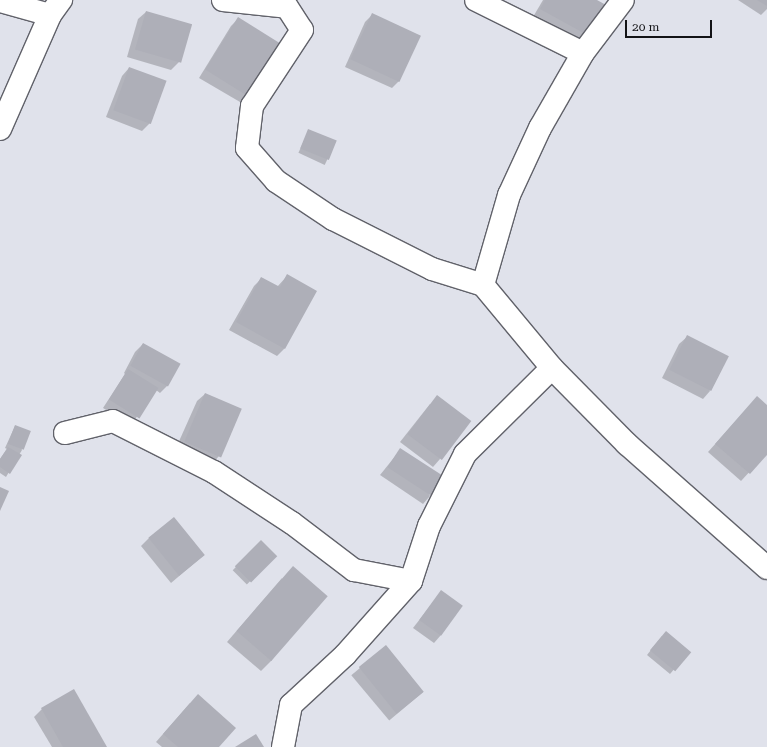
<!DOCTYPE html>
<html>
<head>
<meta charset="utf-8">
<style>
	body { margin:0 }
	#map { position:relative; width:767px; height:747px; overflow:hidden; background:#e0e2eb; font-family:"Roboto Serif",serif }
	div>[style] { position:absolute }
	.shadow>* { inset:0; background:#0003; transform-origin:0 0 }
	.building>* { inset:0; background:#aeafb8; transform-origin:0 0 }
	.roads { filter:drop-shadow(1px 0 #61626a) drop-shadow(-1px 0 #61626a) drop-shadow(0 1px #61626a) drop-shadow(0 -1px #61626a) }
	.minor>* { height:22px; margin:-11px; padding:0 11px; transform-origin:11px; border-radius:11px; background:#fff }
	span { translate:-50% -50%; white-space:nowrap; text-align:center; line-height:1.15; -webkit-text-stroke:4px #e0e2eb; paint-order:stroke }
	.scale { position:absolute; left:625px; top:20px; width:87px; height:18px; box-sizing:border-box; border:2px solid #131316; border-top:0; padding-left:5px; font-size:12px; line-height:14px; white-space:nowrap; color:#131316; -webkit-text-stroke:3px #e0e2eb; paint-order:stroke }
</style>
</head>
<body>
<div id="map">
	<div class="shadow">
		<div style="clip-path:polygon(543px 0,594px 0,605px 6px,581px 43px,533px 17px)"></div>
		<div style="clip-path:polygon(738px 0,767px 0,767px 9px,761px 15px)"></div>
		<div style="clip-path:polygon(146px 12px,191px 25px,179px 62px,171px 70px,127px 57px,138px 19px)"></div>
		<div style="clip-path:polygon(372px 15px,420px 36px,399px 81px,392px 88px,345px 67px,365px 22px)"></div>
		<div style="clip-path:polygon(238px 19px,247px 95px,240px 102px,199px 78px,231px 26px)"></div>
		<div style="clip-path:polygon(129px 68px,150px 123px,142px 131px,106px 117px,122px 76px)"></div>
		<div style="left:309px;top:130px;width:29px;height:25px;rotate:25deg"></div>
		<div style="clip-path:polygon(287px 276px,284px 349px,277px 356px,229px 330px,254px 286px,262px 278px,277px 287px)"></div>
		<div style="clip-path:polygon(687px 337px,710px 391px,703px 399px,662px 378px,679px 344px)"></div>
		<div style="clip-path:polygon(143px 344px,168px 385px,160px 393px,156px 390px,131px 425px,103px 408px,125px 374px,124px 373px,135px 352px)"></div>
		<div style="clip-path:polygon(205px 394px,219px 456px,212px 464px,176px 448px,197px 401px)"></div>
		<div style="clip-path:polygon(430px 404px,440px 459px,433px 467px,400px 442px)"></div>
		<div style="clip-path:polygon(750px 405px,767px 406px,767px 453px,741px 481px,708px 452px)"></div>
		<div style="clip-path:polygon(15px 426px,22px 450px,6px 477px,0 473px,0 459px,7px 449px,5px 448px)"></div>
		<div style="clip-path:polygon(401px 449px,430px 496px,423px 504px,380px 475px)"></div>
		<div style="clip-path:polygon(149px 538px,204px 555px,171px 583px,141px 546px)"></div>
		<div style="left:261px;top:542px;width:20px;height:40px;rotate:45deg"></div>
		<div style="clip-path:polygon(282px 578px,272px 660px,261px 671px,227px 642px)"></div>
		<div style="clip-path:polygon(441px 592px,441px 635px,434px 643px,413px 628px)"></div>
		<div style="clip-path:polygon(662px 636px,689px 652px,670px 674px,647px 655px)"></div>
		<div style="left:385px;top:647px;width:59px;height:44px;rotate:50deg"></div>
		<div style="clip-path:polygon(190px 703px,218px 747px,162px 747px,156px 742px)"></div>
		<div style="clip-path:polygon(42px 709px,106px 747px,52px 747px,34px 717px)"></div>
	</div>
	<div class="building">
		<div style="clip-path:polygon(545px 0,597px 0,606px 5px,589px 36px,540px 9px)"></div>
		<div style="clip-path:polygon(757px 0,767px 0,767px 6px)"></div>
		<div style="left:146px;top:11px;width:48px;height:40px;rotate:16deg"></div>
		<div style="left:372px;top:13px;width:54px;height:51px;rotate:25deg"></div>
		<div style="left:238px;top:17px;width:49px;height:62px;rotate:32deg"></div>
		<div style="left:129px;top:67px;width:40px;height:46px;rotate:20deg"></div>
		<div style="left:308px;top:129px;width:31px;height:21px;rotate:22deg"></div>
		<div style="clip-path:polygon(287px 274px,317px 291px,285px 349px,236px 322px,261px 277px,280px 287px)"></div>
		<div style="left:687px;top:335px;width:47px;height:39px;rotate:27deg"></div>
		<div style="left:143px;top:343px;width:43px;height:26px;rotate:29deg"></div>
		<div style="left:128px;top:369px;width:36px;height:36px;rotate:32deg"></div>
		<div style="left:205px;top:393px;width:40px;height:53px;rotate:23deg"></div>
		<div style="left:437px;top:395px;width:43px;height:49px;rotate:37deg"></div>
		<div style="clip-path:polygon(757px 396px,767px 405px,767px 455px,750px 474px,715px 444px)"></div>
		<div style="left:15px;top:425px;width:17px;height:20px;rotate:21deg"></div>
		<div style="clip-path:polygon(8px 447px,22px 455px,10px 474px,0 467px,0 459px)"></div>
		<div style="left:400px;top:448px;width:53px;height:23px;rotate:33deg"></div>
		<div style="clip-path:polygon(0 487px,9px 491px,0 511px)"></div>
		<div style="left:174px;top:517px;width:49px;height:33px;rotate:51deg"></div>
		<div style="left:261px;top:540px;width:23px;height:37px;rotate:45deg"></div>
		<div style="left:293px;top:566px;width:46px;height:86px;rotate:41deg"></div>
		<div style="left:441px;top:590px;width:27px;height:37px;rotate:36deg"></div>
		<div style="left:666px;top:631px;width:33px;height:25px;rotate:40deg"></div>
		<div style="left:386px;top:645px;width:60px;height:35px;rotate:51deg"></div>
		<div style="clip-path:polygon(74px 689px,107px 747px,63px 747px,41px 708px)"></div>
		<div style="clip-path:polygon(198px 694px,236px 728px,219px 747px,178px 747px,163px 734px)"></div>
		<div style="clip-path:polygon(256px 734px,264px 747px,235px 747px)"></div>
	</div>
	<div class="roads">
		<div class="minor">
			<div style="left:223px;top:0;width:64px;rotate:6.2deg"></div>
			<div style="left:287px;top:7px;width:27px;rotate:57deg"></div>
			<div style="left:302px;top:30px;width:91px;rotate:123.3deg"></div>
			<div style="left:252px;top:106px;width:42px;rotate:96.8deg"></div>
			<div style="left:247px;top:148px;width:44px;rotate:48.7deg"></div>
			<div style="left:276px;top:181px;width:69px;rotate:33.7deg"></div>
			<div style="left:333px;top:219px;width:111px;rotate:26.8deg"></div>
			<div style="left:432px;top:269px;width:53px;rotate:17.4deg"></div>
			<div style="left:483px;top:285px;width:108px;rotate:50.3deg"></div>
			<div style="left:552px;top:368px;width:107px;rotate:45.4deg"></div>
			<div style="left:627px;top:444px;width:187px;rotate:41.5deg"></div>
			<div style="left:476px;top:0;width:119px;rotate:26.4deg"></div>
			<div style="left:0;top:1px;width:52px;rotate:15.6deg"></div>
			<div style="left:0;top:129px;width:124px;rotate:-66.3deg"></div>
			<div style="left:50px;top:15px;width:19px;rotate:-54deg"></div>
			<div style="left:483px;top:285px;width:94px;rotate:-73.9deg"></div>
			<div style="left:509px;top:195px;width:74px;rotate:-65.2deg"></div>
			<div style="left:540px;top:128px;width:86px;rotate:-60.2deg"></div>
			<div style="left:583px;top:53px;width:66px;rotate:-53deg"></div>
			<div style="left:65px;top:433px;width:49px;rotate:-14deg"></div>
			<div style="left:113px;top:421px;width:113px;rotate:26.8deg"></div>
			<div style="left:214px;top:472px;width:93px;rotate:33.2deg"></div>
			<div style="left:292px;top:523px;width:78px;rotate:37.2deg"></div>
			<div style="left:354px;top:570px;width:58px;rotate:10.9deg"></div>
			<div style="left:283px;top:747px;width:43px;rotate:-79.2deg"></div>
			<div style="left:291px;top:705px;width:74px;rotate:-42.8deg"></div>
			<div style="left:345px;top:655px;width:99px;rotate:-48.3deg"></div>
			<div style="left:411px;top:581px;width:58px;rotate:-71.9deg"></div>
			<div style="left:429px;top:526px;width:80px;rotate:-63.4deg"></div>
			<div style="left:465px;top:454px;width:122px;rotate:-44.7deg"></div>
		</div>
	</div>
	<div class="scale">20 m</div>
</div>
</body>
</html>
